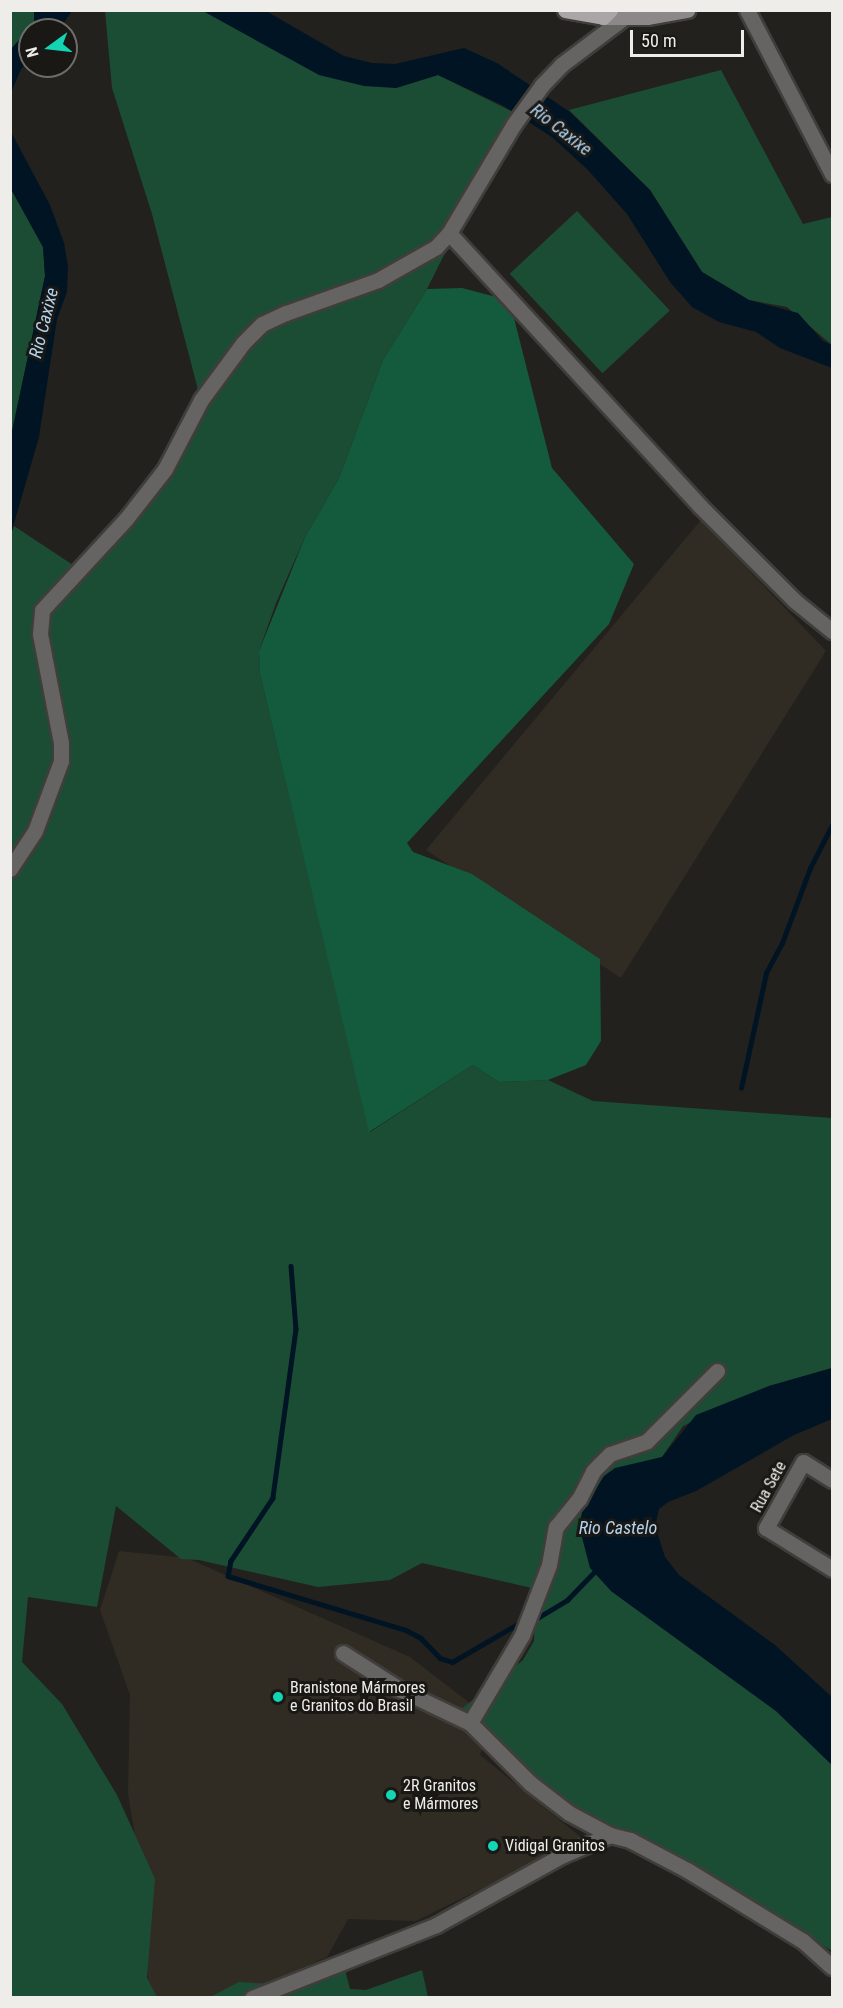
<!DOCTYPE html>
<html>
<head>
<meta charset="utf-8">
<style>
	body { margin:0 }
	#map { position:relative; width:843px; height:2008px; overflow:hidden; background:#23211d; font-family:"Roboto Condensed",sans-serif }
	div>[style] { position:absolute }
	.built>* { inset:0; background:#302c23 }
	.green>* { inset:0; background:#1b4d35; transform-origin:0 0 }
	.forest>* { inset:0; background:#145a3c }
	.water>* { inset:0; background:#011424 }
	.stream>* { height:4.5px; margin:-2.25px; padding:0 2.25px; transform-origin:2.25px; border-radius:2.25px; background:#011424 }
	.roads { filter:drop-shadow(2px 0 #3f3e3a) drop-shadow(-2px 0 #3f3e3a) drop-shadow(0 2px #3f3e3a) drop-shadow(0 -2px #3f3e3a) }
	.minor>* { height:15px; margin:-7.5px; padding:0 7.5px; transform-origin:7.5px; border-radius:7.5px; background:#666363 }
	.secondary>* { height:15px; margin:-7.5px; padding:0 7.5px; transform-origin:7.5px; border-radius:7.5px; background:#8c8889 }
	.primary>* { height:15px; margin:-7.5px; padding:0 7.5px; transform-origin:7.5px; border-radius:7.5px; background:#aaa5a6 }
	.dots>* { width:16px; height:16px; translate:-50% -50%; box-sizing:border-box; border:3px solid #191814; border-radius:50% }
	span { translate:-50% -50%; white-space:nowrap; text-align:center; line-height:1.15; -webkit-text-stroke:6px #191814; paint-order:stroke }
	.street-label { font-size:16px; color:#eeedea }
	.poi-label { font-size:16px; color:#eeedea }
	.left { translate:0 -50%; text-align:left }
	.water-label { font-size:18px; color:#b1d3f0; font-style:italic }
	.frame { position:absolute; inset:0; border:12px solid #eeedea; pointer-events:none }
	.north { position:absolute; left:18px; top:18px; width:60px; height:60px; box-sizing:border-box; background:#191814; border:2px solid #6e6d6a; border-radius:50%; rotate:255deg; font-size:16px; font-weight:700; line-height:24px; text-align:center; color:#eeedea }
	.north::after { content:''; display:block; margin:auto; width:21px; height:27px; background:#13d5b3; clip-path:polygon(50% 0,100% 100%,50% 72%,0 100%) }
	.scale { position:absolute; left:630px; top:30px; width:114px; height:27px; box-sizing:border-box; border:3px solid #eeedea; border-top:0; padding-left:8px; font-size:18px; line-height:21px; white-space:nowrap; color:#eeedea; -webkit-text-stroke:4px #191814; paint-order:stroke }
</style>
</head>
<body>
<div id="map">
	<div class="built">
		<div style="clip-path:polygon(701px 520px,826px 651px,621px 978px,426px 850px)"></div>
		<div style="clip-path:polygon(119px 1551px,187px 1558px,410px 1657px,493px 1721px,480px 1755px,583px 1839px,416px 1921px,348px 1919px,327px 1957px,241px 1997px,149px 1997px,144px 1888px,128px 1794px,130px 1695px,100px 1610px)"></div>
	</div>
	<div class="green">
		<div style="clip-path:polygon(11px 11px,34px 11px,34px 24px,11px 49px)"></div>
		<div style="clip-path:polygon(105px 11px,203px 11px,396px 88px,438px 75px,515px 113px,427px 289px,383px 360px,339px 478px,305px 537px,276px 603px,259px 651px,260px 674px,370px 1132px,473px 1065px,499px 1082px,548px 1080px,593px 1101px,832px 1118px,832px 1368px,769px 1386px,683px 1426px,662px 1457px,640px 1463px,611px 1591px,776px 1711px,832px 1765px,832px 1951px,725px 1887px,566px 1811px,460px 1710px,523px 1660px,534px 1641px,536px 1589px,422px 1563px,390px 1580px,318px 1587px,199px 1560px,181px 1559px,116px 1506px,97px 1607px,28px 1597px,22px 1662px,62px 1704px,117px 1795px,155px 1879px,147px 1978px,157px 1997px,11px 1998px,11px 534px,14px 526px,82px 571px,114px 544px,162px 475px,201px 401px,152px 214px,112px 88px)"></div>
		<div style="clip-path:polygon(721px 70px,803px 224px,832px 217px,832px 345px,787px 307px,749px 300px,702px 272px,650px 190px,569px 110px)"></div>
		<div style="clip-path:polygon(11px 189px,43px 247px,45px 276px,11px 436px)"></div>
		<div style="left:577px;top:211px;width:136px;height:92px;rotate:47deg"></div>
		<div style="clip-path:polygon(341px 1954px,350px 1989px,366px 1990px,422px 1970px,428px 1997px,208px 1998px,239px 1982px,273px 1984px)"></div>
	</div>
	<div class="forest">
		<div style="clip-path:polygon(462px 288px,500px 298px,514px 318px,552px 468px,634px 564px,609px 624px,407px 843px,413px 852px,472px 874px,600px 959px,601px 1041px,586px 1065px,548px 1080px,499px 1082px,473px 1065px,369px 1132px,260px 674px,259px 651px,305px 537px,339px 478px,383px 360px,427px 289px)"></div>
	</div>
	<div class="water">
		<div style="clip-path:polygon(34px 11px,72px 11px,59px 30px,30px 30px,30px 60px,21px 69px,11px 93px,11px 49px,34px 24px)"></div>
		<div style="clip-path:polygon(203px 11px,266px 11px,344px 56px,372px 63px,395px 64px,464px 48px,497px 63px,570px 112px,650px 190px,702px 272px,749px 300px,798px 313px,823px 341px,832px 345px,832px 368px,780px 348px,756px 332px,719px 322px,692px 307px,670px 282px,627px 214px,588px 170px,552px 137px,502px 105px,438px 75px,396px 88px,364px 86px,319px 75px)"></div>
		<div style="clip-path:polygon(11px 132px,50px 205px,64px 243px,68px 266px,67px 292px,57px 319px,39px 437px,11px 534px,11px 436px,45px 276px,43px 247px,11px 189px)"></div>
		<div style="clip-path:polygon(832px 1368px,832px 1419px,794px 1435px,696px 1491px,668px 1502px,659px 1509px,655px 1526px,665px 1557px,679px 1575px,775px 1645px,832px 1697px,832px 1765px,776px 1711px,611px 1591px,590px 1568px,579px 1526px,583px 1508px,604px 1476px,615px 1468px,662px 1457px,696px 1415px,769px 1386px)"></div>
	</div>
	<div class="stream">
		<div style="left:741px;top:1088px;width:118px;rotate:-77.7deg"></div>
		<div style="left:766px;top:973px;width:34px;rotate:-62deg"></div>
		<div style="left:782px;top:943px;width:80px;rotate:-69.5deg"></div>
		<div style="left:810px;top:868px;width:48px;rotate:-62.9deg"></div>
		<div style="left:291px;top:1266px;width:63px;rotate:85.5deg"></div>
		<div style="left:296px;top:1329px;width:171px;rotate:97.8deg"></div>
		<div style="left:273px;top:1498px;width:76px;rotate:123.7deg"></div>
		<div style="left:231px;top:1561px;width:15px;rotate:101deg"></div>
		<div style="left:228px;top:1576px;width:186px;rotate:16.9deg"></div>
		<div style="left:406px;top:1630px;width:17px;rotate:28deg"></div>
		<div style="left:421px;top:1638px;width:28px;rotate:46deg"></div>
		<div style="left:440px;top:1658px;width:13px;rotate:18deg"></div>
		<div style="left:452px;top:1662px;width:74px;rotate:-30deg"></div>
		<div style="left:534px;top:1620px;width:39px;rotate:-31deg"></div>
		<div style="left:567px;top:1600px;width:43px;rotate:-45.9deg"></div>
	</div>
	<div class="roads">
		<div class="minor">
			<div style="left:747px;top:10px;width:185px;rotate:62.6deg"></div>
			<div style="left:449px;top:233px;width:371px;rotate:47.4deg"></div>
			<div style="left:700px;top:506px;width:134px;rotate:45deg"></div>
			<div style="left:795px;top:601px;width:48px;rotate:39deg"></div>
			<div style="left:10px;top:869px;width:45px;rotate:-56.7deg"></div>
			<div style="left:35px;top:831px;width:75px;rotate:-69.6deg"></div>
			<div style="left:61px;top:761px;width:18px;rotate:-90deg"></div>
			<div style="left:61px;top:743px;width:111px;rotate:-100.9deg"></div>
			<div style="left:40px;top:634px;width:24px;rotate:-85deg"></div>
			<div style="left:42px;top:610px;width:124px;rotate:-47.3deg"></div>
			<div style="left:126px;top:519px;width:63px;rotate:-52deg"></div>
			<div style="left:165px;top:469px;width:78px;rotate:-62.4deg"></div>
			<div style="left:201px;top:400px;width:71px;rotate:-53.6deg"></div>
			<div style="left:243px;top:343px;width:27px;rotate:-45deg"></div>
			<div style="left:262px;top:324px;width:26px;rotate:-25deg"></div>
			<div style="left:286px;top:313px;width:98px;rotate:-19.7deg"></div>
			<div style="left:378px;top:280px;width:67px;rotate:-29.6deg"></div>
			<div style="left:436px;top:247px;width:19px;rotate:-47deg"></div>
			<div style="left:449px;top:233px;width:127px;rotate:-59.2deg"></div>
			<div style="left:514px;top:124px;width:48px;rotate:-54.3deg"></div>
			<div style="left:542px;top:85px;width:28px;rotate:-46deg"></div>
			<div style="left:561px;top:65px;width:76px;rotate:-37deg"></div>
			<div style="left:832px;top:1480px;width:34px;rotate:-148deg"></div>
			<div style="left:803px;top:1462px;width:76px;rotate:119.3deg"></div>
			<div style="left:766px;top:1528px;width:78px;rotate:31.8deg"></div>
			<div style="left:343px;top:1653px;width:69px;rotate:32.5deg"></div>
			<div style="left:401px;top:1690px;width:76px;rotate:25.6deg"></div>
			<div style="left:470px;top:1723px;width:85px;rotate:45deg"></div>
			<div style="left:530px;top:1783px;width:49px;rotate:37.6deg"></div>
			<div style="left:569px;top:1813px;width:47px;rotate:28.2deg"></div>
			<div style="left:470px;top:1723px;width:102px;rotate:-59.4deg"></div>
			<div style="left:522px;top:1635px;width:75px;rotate:-68.9deg"></div>
			<div style="left:549px;top:1565px;width:39px;rotate:-80deg"></div>
			<div style="left:556px;top:1527px;width:36px;rotate:-51deg"></div>
			<div style="left:579px;top:1499px;width:31px;rotate:-63deg"></div>
			<div style="left:593px;top:1471px;width:24px;rotate:-45deg"></div>
			<div style="left:610px;top:1454px;width:39px;rotate:-19deg"></div>
			<div style="left:647px;top:1441px;width:99px;rotate:-45deg"></div>
			<div style="left:252px;top:1998px;width:198px;rotate:-21.6deg"></div>
			<div style="left:436px;top:1925px;width:145px;rotate:-28.9deg"></div>
			<div style="left:563px;top:1855px;width:51px;rotate:-23.1deg"></div>
			<div style="left:610px;top:1835px;width:21px;rotate:14deg"></div>
			<div style="left:630px;top:1840px;width:64px;rotate:27.8deg"></div>
			<div style="left:687px;top:1870px;width:136px;rotate:31.5deg"></div>
			<div style="left:803px;top:1941px;width:39px;rotate:42deg"></div>
		</div>
		<div class="secondary">
			<div style="left:603px;top:17px;width:44px"></div>
			<div style="left:647px;top:17px;width:41px;rotate:-9.9deg"></div>
		</div>
		<div class="primary">
			<div style="left:565px;top:10px;width:39px;rotate:10deg"></div>
			<div style="left:603px;top:17px;width:10px;rotate:-45deg"></div>
		</div>
	</div>
	<div class="dots">
		<div style="left:278px;top:1697px;background:#13d5b3"></div>
		<div style="left:391px;top:1795px;background:#13d5b3"></div>
		<div style="left:493px;top:1846px;background:#13d5b3"></div>
	</div>
	<div class="street-label">
		<span style="left:769px;top:1487px;rotate:-61deg">Rua Sete</span>
	</div>
	<div class="poi-label">
		<span class="left" style="left:290px;top:1697px">Branistone Mármores<br>e Granitos do Brasil</span>
		<span class="left" style="left:403px;top:1795px">2R Granitos<br>e Mármores</span>
		<span class="left" style="left:505px;top:1846px">Vidigal Granitos</span>
	</div>
	<div class="water-label">
		<span style="left:561px;top:130px;rotate:38deg">Rio Caxixe</span>
		<span style="left:44px;top:323px;rotate:-76deg">Rio Caxixe</span>
		<span style="left:618px;top:1528px">Rio Castelo</span>
	</div>
	<div class="frame"></div>
	<div class="north">N</div>
	<div class="scale">50 m</div>
</div>
</body>
</html>
